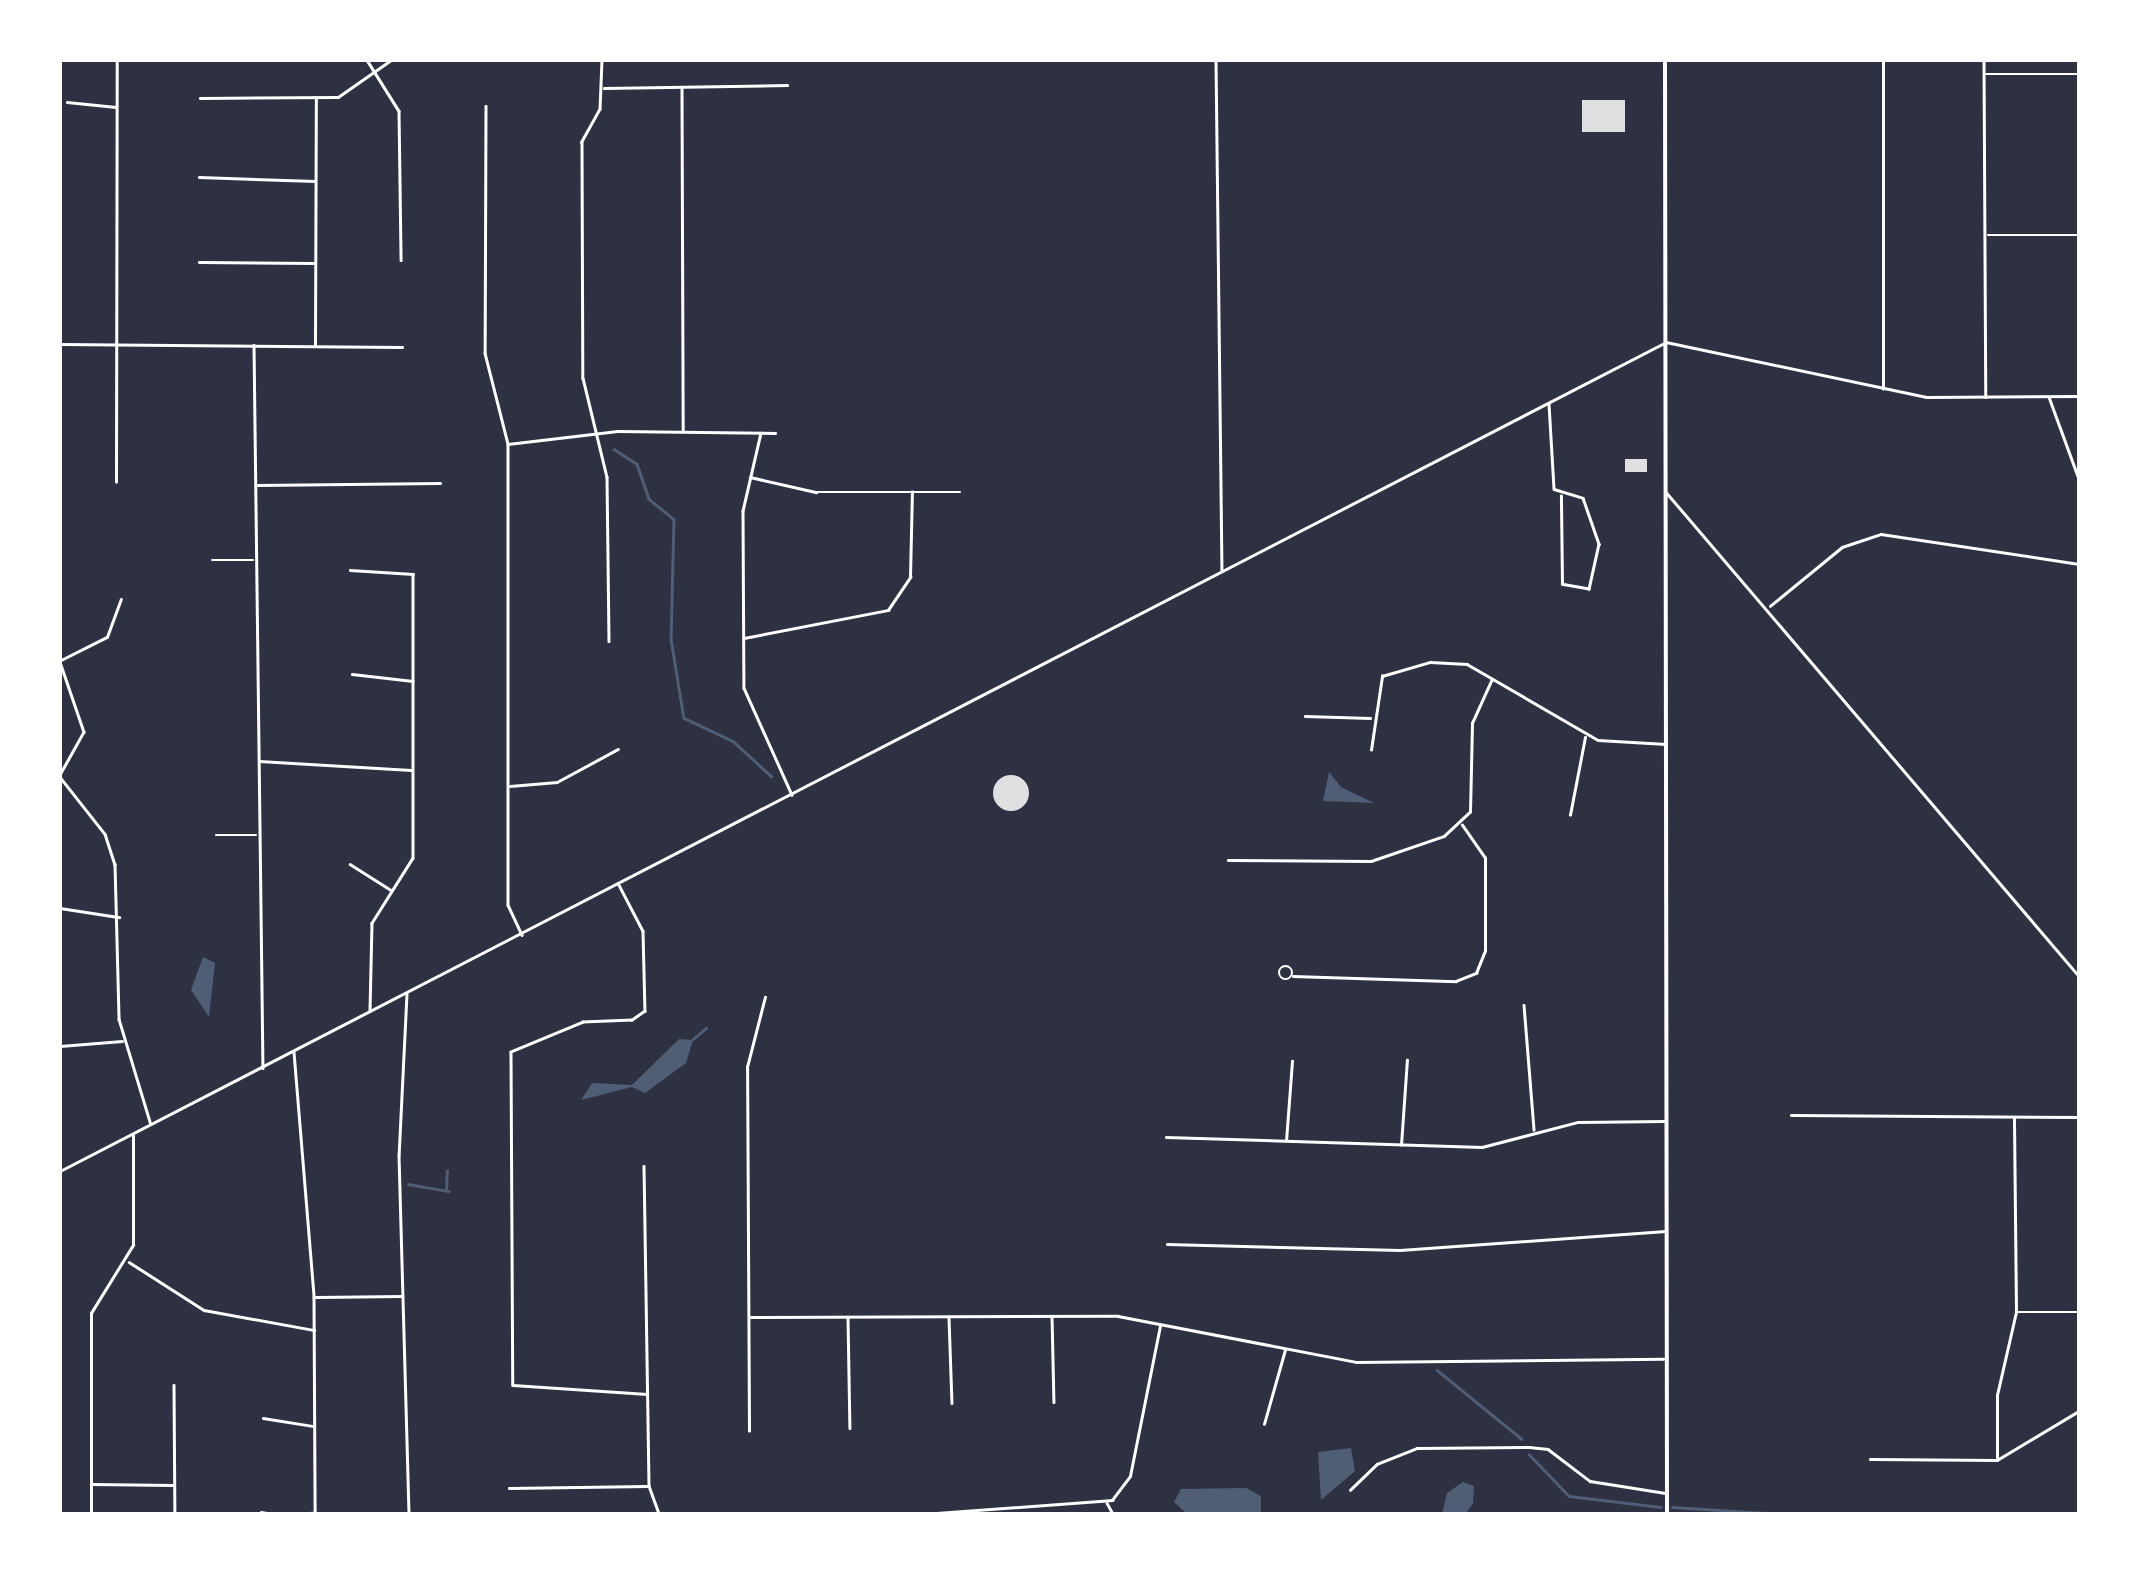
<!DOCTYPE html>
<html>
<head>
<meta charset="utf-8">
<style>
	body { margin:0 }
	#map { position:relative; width:2139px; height:1574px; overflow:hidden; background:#2d3142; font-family:Rubik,sans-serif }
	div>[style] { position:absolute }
	.water>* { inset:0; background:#4f5d75 }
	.stream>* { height:2.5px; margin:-1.25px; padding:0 1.25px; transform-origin:1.25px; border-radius:1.25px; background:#4f5d75 }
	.building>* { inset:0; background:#e0e0e3; transform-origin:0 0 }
	.round { border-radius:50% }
	.minor>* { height:2.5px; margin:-1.25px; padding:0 1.25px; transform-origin:1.25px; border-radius:1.25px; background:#fff }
	.minor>.ring { margin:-1.25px; padding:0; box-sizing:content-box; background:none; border:2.5px solid #fff; border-radius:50% }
	.tertiary>* { height:2.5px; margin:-1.25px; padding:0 1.25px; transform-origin:1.25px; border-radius:1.25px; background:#fff }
	.primary>* { height:4px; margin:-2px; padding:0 2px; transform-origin:2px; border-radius:2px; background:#fff }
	span { translate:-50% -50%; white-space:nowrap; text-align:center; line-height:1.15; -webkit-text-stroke:8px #fff; paint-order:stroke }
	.frame { position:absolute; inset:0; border:62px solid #fff; pointer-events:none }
</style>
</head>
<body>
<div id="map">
	<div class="water">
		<div style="clip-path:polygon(1329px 772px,1341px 787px,1374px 803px,1323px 801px)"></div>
		<div style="clip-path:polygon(203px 957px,215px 963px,209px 1017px,191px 990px)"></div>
		<div style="clip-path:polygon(679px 1039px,693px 1040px,686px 1063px,645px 1093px,632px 1087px,581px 1100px,592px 1083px,632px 1085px)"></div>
		<div style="clip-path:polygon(1351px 1448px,1355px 1471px,1321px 1500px,1318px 1452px)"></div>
		<div style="clip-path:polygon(1463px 1482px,1474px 1486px,1473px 1504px,1465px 1514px,1442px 1514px,1447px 1493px)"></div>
		<div style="clip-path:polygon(1246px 1488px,1261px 1496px,1261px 1514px,1187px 1514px,1174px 1502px,1181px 1489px)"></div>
	</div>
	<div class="stream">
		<div style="left:614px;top:449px;width:27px;rotate:33deg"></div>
		<div style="left:637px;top:464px;width:37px;rotate:71deg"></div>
		<div style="left:649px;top:499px;width:32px;rotate:39deg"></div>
		<div style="left:674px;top:519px;width:120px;rotate:91.4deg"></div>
		<div style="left:671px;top:639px;width:80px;rotate:80.7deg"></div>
		<div style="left:684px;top:718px;width:54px;rotate:25.1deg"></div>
		<div style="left:733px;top:741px;width:52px;rotate:42.6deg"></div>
		<div style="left:693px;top:1039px;width:17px;rotate:-40deg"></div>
		<div style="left:408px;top:1184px;width:41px;rotate:9.9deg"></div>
		<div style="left:446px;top:1189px;width:18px;rotate:-87deg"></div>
		<div style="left:1437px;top:1370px;width:109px;rotate:39.1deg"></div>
		<div style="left:1529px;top:1454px;width:58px;rotate:46.4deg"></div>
		<div style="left:1569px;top:1496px;width:92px;rotate:6.9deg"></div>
		<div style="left:1672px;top:1507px;width:110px;rotate:3.6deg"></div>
	</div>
	<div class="building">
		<div style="left:1582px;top:100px;width:43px;height:32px"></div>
		<div style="left:1647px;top:459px;width:13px;height:22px;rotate:90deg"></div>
		<div class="round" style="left:993px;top:775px;width:36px;height:36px"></div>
	</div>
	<div class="minor">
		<div style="left:367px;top:60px;width:60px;rotate:57.9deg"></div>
		<div style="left:399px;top:111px;width:149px;rotate:89.2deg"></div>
		<div style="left:602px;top:60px;width:49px;rotate:92.3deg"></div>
		<div style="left:600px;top:109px;width:38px;rotate:119deg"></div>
		<div style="left:582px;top:142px;width:236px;rotate:89.8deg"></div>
		<div style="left:583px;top:378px;width:102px;rotate:76.4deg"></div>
		<div style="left:607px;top:477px;width:164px;rotate:89.3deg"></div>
		<div style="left:1216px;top:60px;width:511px;rotate:89.33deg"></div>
		<div style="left:1984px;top:60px;width:337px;rotate:89.7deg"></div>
		<div style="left:1986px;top:74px;width:93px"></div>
		<div style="left:682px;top:87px;width:344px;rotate:89.8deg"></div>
		<div style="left:604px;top:88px;width:183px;rotate:-0.9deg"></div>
		<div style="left:200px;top:98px;width:138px;rotate:-0.4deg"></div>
		<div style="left:338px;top:97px;width:65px;rotate:-34.9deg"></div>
		<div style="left:67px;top:102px;width:49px;rotate:5.8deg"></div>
		<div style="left:486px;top:106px;width:247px;rotate:90.2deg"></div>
		<div style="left:485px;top:353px;width:94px;rotate:75.8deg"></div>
		<div style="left:508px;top:444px;width:461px;rotate:90deg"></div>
		<div style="left:508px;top:905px;width:33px;rotate:65deg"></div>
		<div style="left:199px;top:177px;width:116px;rotate:2deg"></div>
		<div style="left:1988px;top:235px;width:91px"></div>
		<div style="left:199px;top:262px;width:114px;rotate:0.5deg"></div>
		<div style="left:60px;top:344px;width:342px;rotate:0.5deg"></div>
		<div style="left:254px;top:345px;width:723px;rotate:89.29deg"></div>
		<div style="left:315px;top:345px;width:247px;rotate:-89.8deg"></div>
		<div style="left:1883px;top:389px;width:329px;rotate:-90deg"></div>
		<div style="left:2049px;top:397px;width:87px;rotate:69.9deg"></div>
		<div style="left:1549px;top:404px;width:85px;rotate:86.6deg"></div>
		<div style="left:1554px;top:489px;width:30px;rotate:17deg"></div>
		<div style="left:1583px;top:498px;width:49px;rotate:70.8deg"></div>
		<div style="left:1599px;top:544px;width:46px;rotate:102.5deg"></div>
		<div style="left:1589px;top:589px;width:27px;rotate:-170deg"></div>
		<div style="left:1562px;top:584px;width:88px;rotate:-90.7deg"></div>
		<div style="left:761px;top:433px;width:80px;rotate:103deg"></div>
		<div style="left:743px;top:511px;width:177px;rotate:89.7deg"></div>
		<div style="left:744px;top:688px;width:117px;rotate:65.8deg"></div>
		<div style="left:508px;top:444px;width:110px;rotate:-6.8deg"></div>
		<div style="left:617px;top:431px;width:158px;rotate:0.7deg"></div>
		<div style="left:750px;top:477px;width:68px;rotate:12.8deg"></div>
		<div style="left:816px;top:492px;width:144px"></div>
		<div style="left:116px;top:482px;width:422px;rotate:-89.9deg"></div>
		<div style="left:257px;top:485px;width:183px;rotate:-0.6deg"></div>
		<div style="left:212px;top:560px;width:41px"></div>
		<div style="left:350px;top:570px;width:63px;rotate:3.6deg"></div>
		<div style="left:413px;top:574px;width:284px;rotate:90deg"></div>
		<div style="left:413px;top:858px;width:77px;rotate:122.2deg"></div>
		<div style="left:372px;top:923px;width:87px;rotate:91.3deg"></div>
		<div style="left:1770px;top:606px;width:93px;rotate:-39.3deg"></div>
		<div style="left:1842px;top:547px;width:41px;rotate:-18.4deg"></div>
		<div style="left:1881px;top:534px;width:200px;rotate:8.6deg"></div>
		<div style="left:744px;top:638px;width:147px;rotate:-11deg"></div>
		<div style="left:888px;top:610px;width:40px;rotate:-56deg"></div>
		<div style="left:910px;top:577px;width:85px;rotate:-88.7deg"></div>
		<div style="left:61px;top:660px;width:51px;rotate:-26.6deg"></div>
		<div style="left:107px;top:637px;width:40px;rotate:-69.8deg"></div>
		<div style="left:60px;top:662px;width:74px;rotate:71.1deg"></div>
		<div style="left:84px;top:732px;width:49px;rotate:119.2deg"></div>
		<div style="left:352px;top:674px;width:61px;rotate:6.5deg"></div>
		<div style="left:1305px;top:716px;width:65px;rotate:1.8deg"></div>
		<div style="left:1371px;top:750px;width:75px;rotate:-81.5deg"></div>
		<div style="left:1382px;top:676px;width:50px;rotate:-16.3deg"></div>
		<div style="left:1430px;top:662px;width:37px;rotate:3deg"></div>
		<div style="left:1467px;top:664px;width:151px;rotate:30.1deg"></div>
		<div style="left:1598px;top:740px;width:68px;rotate:3.4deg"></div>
		<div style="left:259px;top:761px;width:152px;rotate:3.4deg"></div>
		<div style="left:60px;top:777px;width:73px;rotate:51.7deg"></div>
		<div style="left:105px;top:834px;width:32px;rotate:72deg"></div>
		<div style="left:115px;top:864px;width:155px;rotate:88.5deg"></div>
		<div style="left:119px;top:1019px;width:108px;rotate:73.2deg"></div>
		<div style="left:510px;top:786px;width:47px;rotate:-4.9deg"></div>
		<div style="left:557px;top:782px;width:69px;rotate:-28.4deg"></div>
		<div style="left:1570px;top:815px;width:79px;rotate:-79.1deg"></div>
		<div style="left:216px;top:835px;width:40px"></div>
		<div style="left:1228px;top:860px;width:143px;rotate:0.4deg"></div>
		<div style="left:1371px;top:861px;width:77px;rotate:-18.9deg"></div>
		<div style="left:1444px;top:836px;width:35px;rotate:-43deg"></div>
		<div style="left:1470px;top:812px;width:89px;rotate:-88.7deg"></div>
		<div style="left:1472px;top:723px;width:48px;rotate:-65.6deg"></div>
		<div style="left:350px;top:864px;width:49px;rotate:32.4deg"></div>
		<div style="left:618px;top:883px;width:54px;rotate:62.5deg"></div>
		<div style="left:643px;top:931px;width:80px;rotate:88.6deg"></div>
		<div style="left:645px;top:1011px;width:16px;rotate:145deg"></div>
		<div style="left:632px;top:1020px;width:49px;rotate:177.7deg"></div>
		<div style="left:583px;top:1022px;width:78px;rotate:157.4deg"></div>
		<div style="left:511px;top:1052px;width:333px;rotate:89.7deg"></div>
		<div style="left:513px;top:1385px;width:134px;rotate:3.8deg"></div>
		<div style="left:60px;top:908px;width:60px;rotate:8.7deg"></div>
		<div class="ring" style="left:1279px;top:966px;width:11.5px;height:11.5px"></div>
		<div style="left:1293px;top:976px;width:163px;rotate:1.8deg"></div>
		<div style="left:1456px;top:981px;width:22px;rotate:-22deg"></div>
		<div style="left:1476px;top:973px;width:24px;rotate:-68deg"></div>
		<div style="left:1485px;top:951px;width:93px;rotate:-90deg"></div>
		<div style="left:1485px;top:858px;width:40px;rotate:-124.9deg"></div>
		<div style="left:407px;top:994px;width:161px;rotate:92.8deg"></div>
		<div style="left:399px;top:1155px;width:359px;rotate:88.4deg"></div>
		<div style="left:1524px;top:1005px;width:125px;rotate:85.4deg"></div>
		<div style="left:60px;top:1046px;width:62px;rotate:-4.6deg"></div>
		<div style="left:294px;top:1052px;width:246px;rotate:85.3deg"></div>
		<div style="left:314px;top:1297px;width:217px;rotate:89.7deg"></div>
		<div style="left:1791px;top:1115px;width:288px;rotate:0.4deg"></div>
		<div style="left:1166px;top:1137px;width:316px;rotate:1.8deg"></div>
		<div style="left:1482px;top:1147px;width:99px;rotate:-14.6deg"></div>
		<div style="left:1578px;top:1122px;width:87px;rotate:-0.7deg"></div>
		<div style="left:1286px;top:1141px;width:80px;rotate:-85.7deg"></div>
		<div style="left:1401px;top:1145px;width:85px;rotate:-86deg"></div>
		<div style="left:644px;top:1166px;width:320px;rotate:89.1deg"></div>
		<div style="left:649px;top:1486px;width:30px;rotate:70deg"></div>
		<div style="left:1167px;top:1244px;width:233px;rotate:1.5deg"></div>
		<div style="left:1400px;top:1250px;width:266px;rotate:-4.1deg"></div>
		<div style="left:129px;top:1262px;width:89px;rotate:32.6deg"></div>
		<div style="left:204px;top:1310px;width:112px;rotate:10.3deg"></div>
		<div style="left:316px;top:1297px;width:86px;rotate:-0.7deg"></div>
		<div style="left:2017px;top:1312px;width:62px"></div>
		<div style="left:1052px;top:1316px;width:86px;rotate:88.7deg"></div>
		<div style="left:749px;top:1317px;width:369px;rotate:-0.2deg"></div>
		<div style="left:1118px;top:1316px;width:242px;rotate:10.9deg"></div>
		<div style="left:1356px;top:1362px;width:307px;rotate:-0.6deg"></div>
		<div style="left:848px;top:1318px;width:110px;rotate:89deg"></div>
		<div style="left:949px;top:1318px;width:85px;rotate:88deg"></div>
		<div style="left:174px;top:1385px;width:129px;rotate:89.6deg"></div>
		<div style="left:263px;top:1418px;width:51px;rotate:9.1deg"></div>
		<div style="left:1264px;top:1424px;width:77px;rotate:-74.2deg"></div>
		<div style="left:749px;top:1431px;width:364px;rotate:-90.3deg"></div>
		<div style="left:747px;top:1067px;width:72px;rotate:-75.6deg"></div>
		<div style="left:1870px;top:1459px;width:127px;rotate:0.5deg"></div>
		<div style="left:1997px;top:1460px;width:96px;rotate:-30.9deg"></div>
		<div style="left:1997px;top:1460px;width:65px;rotate:-90deg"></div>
		<div style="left:1997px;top:1395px;width:85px;rotate:-77.1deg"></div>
		<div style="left:2016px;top:1312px;width:194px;rotate:-90.6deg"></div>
		<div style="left:91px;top:1484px;width:82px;rotate:0.7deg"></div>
		<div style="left:509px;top:1488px;width:138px;rotate:-0.8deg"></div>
		<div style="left:1350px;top:1490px;width:37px;rotate:-44deg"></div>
		<div style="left:1377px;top:1464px;width:43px;rotate:-21.8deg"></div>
		<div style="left:1417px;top:1448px;width:112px;rotate:-0.5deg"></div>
		<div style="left:1529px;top:1447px;width:19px;rotate:6deg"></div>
		<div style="left:1548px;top:1449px;width:53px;rotate:37.3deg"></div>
		<div style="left:1590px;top:1481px;width:76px;rotate:9.1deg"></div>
		<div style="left:1107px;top:1503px;width:13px;rotate:61deg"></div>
		<div style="left:261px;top:1512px;width:12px;rotate:9deg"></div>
		<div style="left:91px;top:1514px;width:201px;rotate:-90deg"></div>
		<div style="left:91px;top:1313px;width:80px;rotate:-58.3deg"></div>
		<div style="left:133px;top:1245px;width:109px;rotate:-90deg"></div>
		<div style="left:291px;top:1514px;width:22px;rotate:-3deg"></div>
		<div style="left:923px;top:1514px;width:190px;rotate:-4.2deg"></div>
		<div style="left:1112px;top:1500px;width:30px;rotate:-53deg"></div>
		<div style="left:1130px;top:1476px;width:153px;rotate:-78.7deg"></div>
		<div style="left:1507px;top:1514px;width:7px"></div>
	</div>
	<div class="tertiary">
		<div style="left:1666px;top:492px;width:636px;rotate:49.53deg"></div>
		<div style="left:60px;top:1171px;width:1807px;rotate:-27.3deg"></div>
		<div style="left:1666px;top:342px;width:266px;rotate:11.9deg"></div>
		<div style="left:1926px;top:397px;width:153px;rotate:-0.4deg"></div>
	</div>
	<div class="primary">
		<div style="left:1665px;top:60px;width:1454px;rotate:89.92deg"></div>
	</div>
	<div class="frame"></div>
</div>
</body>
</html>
